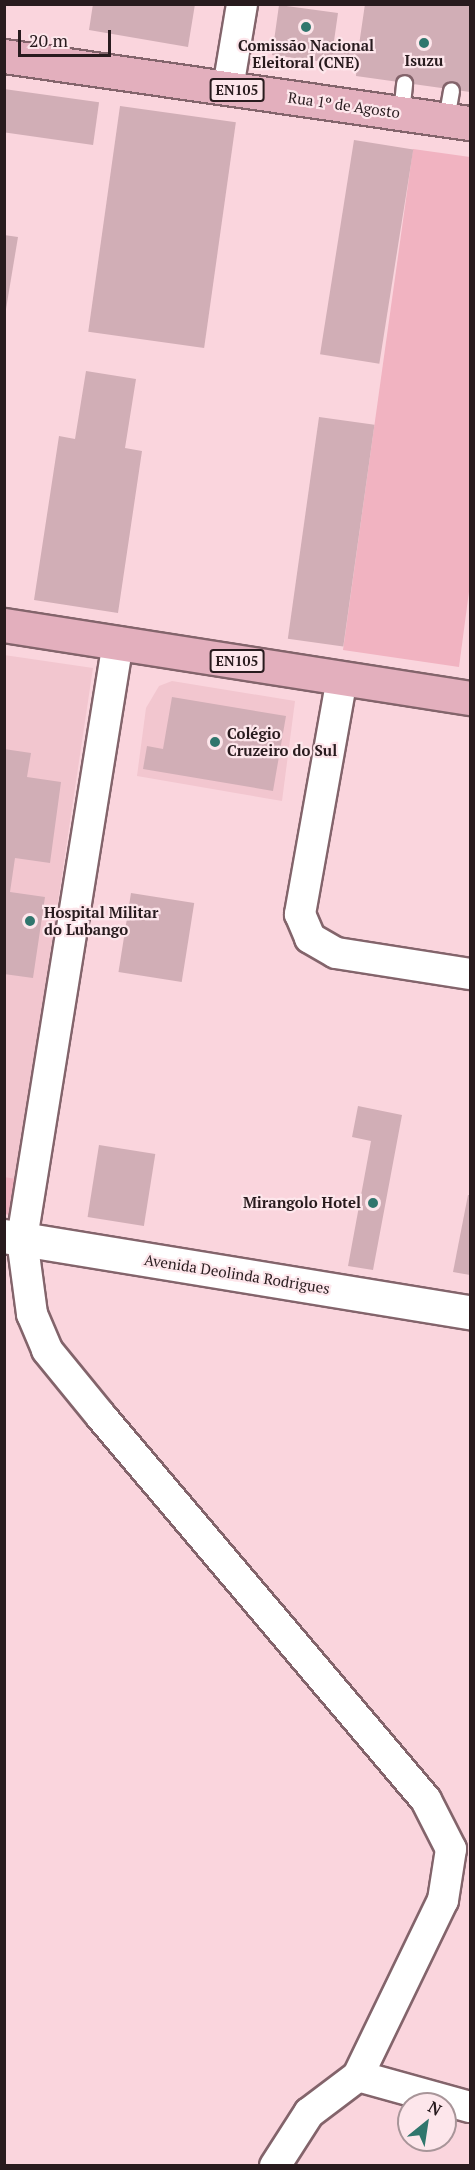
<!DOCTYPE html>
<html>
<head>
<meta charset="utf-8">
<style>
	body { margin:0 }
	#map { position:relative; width:475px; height:2170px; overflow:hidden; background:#fad5dd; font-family:"PT Serif",serif }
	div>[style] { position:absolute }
	.built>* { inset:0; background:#f2c6cf }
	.green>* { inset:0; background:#f1b3c1 }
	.building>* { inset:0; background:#d1aeb6; transform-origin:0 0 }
	.roads { filter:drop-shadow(2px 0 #83646b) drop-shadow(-2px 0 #83646b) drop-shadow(0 2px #83646b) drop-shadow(0 -2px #83646b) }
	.service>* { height:15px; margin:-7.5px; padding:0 7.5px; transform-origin:7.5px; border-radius:7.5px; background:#fff }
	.minor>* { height:30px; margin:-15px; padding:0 15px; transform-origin:15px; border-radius:15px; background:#fff }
	.tertiary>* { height:33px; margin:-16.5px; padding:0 16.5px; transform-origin:16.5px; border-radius:16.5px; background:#fff }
	.primary>* { height:33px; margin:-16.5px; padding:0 16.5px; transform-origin:16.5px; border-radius:16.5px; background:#e3afbd }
	.dots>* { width:16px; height:16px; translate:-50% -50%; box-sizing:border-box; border:3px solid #fde6eb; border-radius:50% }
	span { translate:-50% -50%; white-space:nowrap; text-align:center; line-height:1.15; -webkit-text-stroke:4.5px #fde6eb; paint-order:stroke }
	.shield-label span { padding:2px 4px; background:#fde6eb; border:2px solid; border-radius:4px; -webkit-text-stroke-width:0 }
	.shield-label { font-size:14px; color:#281b1e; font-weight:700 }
	.poi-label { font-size:15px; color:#281b1e; font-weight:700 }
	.left { translate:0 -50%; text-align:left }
	.right { translate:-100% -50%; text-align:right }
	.street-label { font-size:15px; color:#281b1e }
	.frame { position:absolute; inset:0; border:6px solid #281b1e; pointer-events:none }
	.north { position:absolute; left:397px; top:2092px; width:60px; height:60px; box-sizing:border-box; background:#fde6eb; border:2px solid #a89599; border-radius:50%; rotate:30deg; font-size:16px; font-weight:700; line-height:24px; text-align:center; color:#281b1e }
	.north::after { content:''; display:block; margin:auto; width:21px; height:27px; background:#30766d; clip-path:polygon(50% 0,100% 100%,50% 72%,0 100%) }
	.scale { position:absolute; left:18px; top:30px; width:93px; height:27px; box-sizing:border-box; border:3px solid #281b1e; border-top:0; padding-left:8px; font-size:18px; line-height:21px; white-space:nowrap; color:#281b1e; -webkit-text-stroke:4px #fde6eb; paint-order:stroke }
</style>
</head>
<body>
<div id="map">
	<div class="built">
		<div style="clip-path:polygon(4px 655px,93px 668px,11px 1215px,4px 1214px)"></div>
		<div style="clip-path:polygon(172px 681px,295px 701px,282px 801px,137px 776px,146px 708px,159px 686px)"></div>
	</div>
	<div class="green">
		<div style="clip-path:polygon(413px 149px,470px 157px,470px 584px,459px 667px,343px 650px)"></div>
		<div style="clip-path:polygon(4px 1177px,16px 1179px,11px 1215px,5px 1214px)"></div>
	</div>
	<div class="building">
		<div style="clip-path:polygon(93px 4px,195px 4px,188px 47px,89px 30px)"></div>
		<div style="clip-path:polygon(365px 4px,470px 4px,470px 92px,356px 76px,357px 60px,333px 57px,332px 63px,272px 55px,279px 5px,338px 13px,334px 41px,359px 45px)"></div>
		<div style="left:4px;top:89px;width:96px;height:43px;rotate:8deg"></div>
		<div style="left:120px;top:106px;width:117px;height:228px;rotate:8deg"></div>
		<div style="left:354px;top:140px;width:60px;height:217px;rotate:9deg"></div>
		<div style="clip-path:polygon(4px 235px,18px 237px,6px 309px,4px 309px)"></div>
		<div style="clip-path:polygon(86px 371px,136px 379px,125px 448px,142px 451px,118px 613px,34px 600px,59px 436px,75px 439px)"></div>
		<div style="left:319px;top:417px;width:56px;height:224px;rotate:8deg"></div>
		<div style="clip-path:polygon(172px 697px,286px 716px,273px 791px,143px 769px,147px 746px,163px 749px)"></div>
		<div style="clip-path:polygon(4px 749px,31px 753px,27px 777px,61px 782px,50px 863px,15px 858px,10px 892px,45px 897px,33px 978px,4px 974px)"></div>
		<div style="left:131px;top:893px;width:64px;height:80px;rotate:9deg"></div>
		<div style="clip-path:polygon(358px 1106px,402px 1115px,373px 1270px,348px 1266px,371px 1141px,352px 1137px)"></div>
		<div style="left:99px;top:1145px;width:57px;height:73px;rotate:9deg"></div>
		<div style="clip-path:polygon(468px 1195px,470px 1195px,470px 1275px,453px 1272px)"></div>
	</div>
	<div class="roads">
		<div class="service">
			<div style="left:401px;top:113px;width:30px;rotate:-84deg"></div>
			<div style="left:446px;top:119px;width:29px;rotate:-80deg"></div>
		</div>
		<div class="minor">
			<div style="left:228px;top:88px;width:85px;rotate:-80.5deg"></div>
			<div style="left:118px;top:642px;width:605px;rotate:99.14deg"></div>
			<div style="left:22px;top:1239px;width:76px;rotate:82.4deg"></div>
			<div style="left:32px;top:1314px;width:39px;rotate:67deg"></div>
			<div style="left:47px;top:1350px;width:84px;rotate:50.8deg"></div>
			<div style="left:100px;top:1415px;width:504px;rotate:49.74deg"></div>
			<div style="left:426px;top:1800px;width:55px;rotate:63deg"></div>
			<div style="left:451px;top:1849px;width:52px;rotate:98.9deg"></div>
			<div style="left:443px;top:1900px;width:195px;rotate:115.8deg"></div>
			<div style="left:358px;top:2076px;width:61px;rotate:142.9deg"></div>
			<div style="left:309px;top:2113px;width:63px;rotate:122.7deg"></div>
			<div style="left:342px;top:678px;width:240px;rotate:100.1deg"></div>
			<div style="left:300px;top:914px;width:26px;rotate:67deg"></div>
			<div style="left:310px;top:938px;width:30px;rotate:30deg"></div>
			<div style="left:336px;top:953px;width:136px;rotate:8.9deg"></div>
			<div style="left:358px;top:2076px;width:116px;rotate:15.5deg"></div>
		</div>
		<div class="tertiary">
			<div style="left:4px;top:1236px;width:472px;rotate:9.3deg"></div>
		</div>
		<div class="primary">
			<div style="left:4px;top:56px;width:471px;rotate:8.2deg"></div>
			<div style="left:4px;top:625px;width:472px;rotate:8.9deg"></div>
		</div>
	</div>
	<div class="dots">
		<div style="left:306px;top:27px;background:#30766d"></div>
		<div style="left:424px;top:43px;background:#30766d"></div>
		<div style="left:215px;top:742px;background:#30766d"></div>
		<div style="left:30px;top:921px;background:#30766d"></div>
		<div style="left:373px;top:1203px;background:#30766d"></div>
	</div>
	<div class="shield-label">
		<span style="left:237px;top:90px">EN105</span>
		<span style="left:237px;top:661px">EN105</span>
	</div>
	<div class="poi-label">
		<span style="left:306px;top:54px">Comissão Nacional<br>Eleitoral (CNE)</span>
		<span style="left:424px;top:61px">Isuzu</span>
		<span class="left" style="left:227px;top:742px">Colégio<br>Cruzeiro do Sul</span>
		<span class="left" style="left:44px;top:921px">Hospital Militar<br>do Lubango</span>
		<span class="right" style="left:361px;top:1203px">Mirangolo Hotel</span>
	</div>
	<div class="street-label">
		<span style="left:344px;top:105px;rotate:8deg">Rua 1º de Agosto</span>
		<span style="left:237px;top:1274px;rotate:9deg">Avenida Deolinda Rodrigues</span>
	</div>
	<div class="frame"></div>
	<div class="north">N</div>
	<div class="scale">20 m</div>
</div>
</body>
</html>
